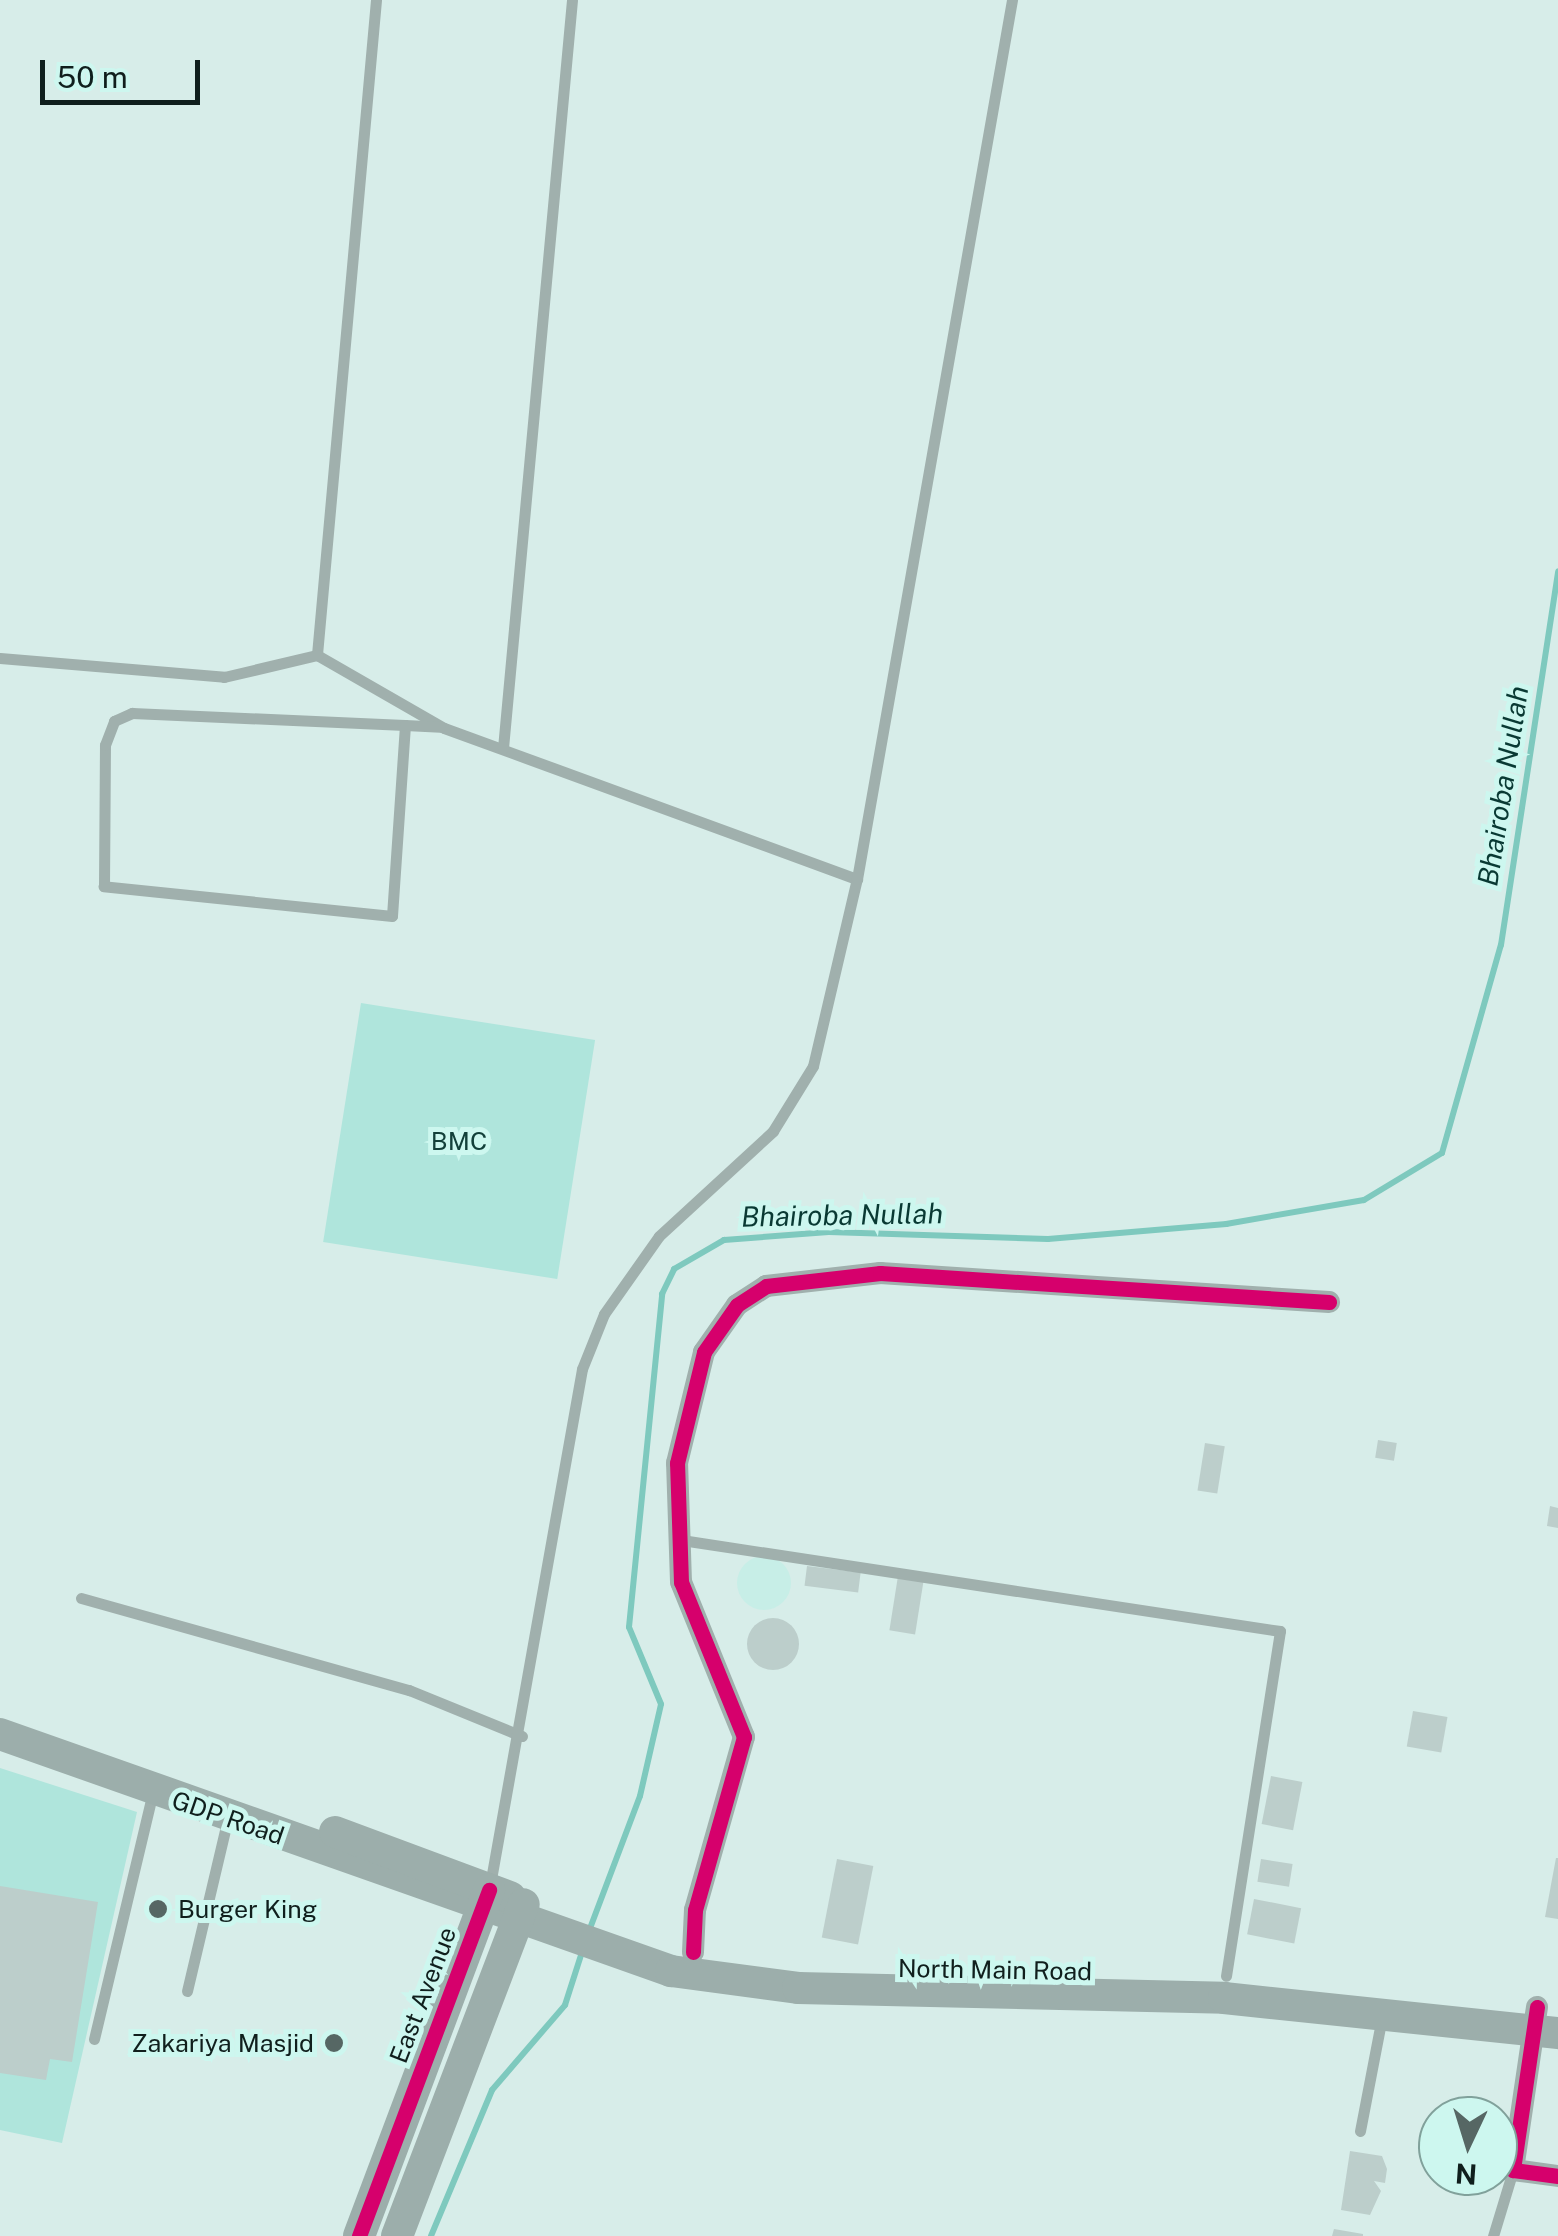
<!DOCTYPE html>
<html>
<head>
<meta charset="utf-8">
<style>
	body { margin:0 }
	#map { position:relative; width:1558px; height:2236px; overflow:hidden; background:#d7ede9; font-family:"Public Sans",sans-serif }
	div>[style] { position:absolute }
	.built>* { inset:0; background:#c7eee7 }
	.round { border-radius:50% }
	.green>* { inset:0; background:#afe5dc; transform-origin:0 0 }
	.stream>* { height:6px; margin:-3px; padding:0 3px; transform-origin:3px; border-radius:3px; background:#7ec9be }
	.building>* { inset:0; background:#bccecb; transform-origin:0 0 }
	.lane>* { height:11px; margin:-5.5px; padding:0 5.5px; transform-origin:5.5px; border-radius:5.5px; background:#a0b0ad }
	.street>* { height:22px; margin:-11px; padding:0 11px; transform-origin:11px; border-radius:11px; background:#a0b0ad }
	.secondary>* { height:32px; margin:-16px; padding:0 16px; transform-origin:16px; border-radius:16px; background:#9caeab }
	.cycleway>* { height:15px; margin:-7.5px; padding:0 7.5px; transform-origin:7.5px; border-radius:7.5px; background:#d6006c }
	.dots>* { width:28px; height:28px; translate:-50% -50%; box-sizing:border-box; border:5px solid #cdf7ef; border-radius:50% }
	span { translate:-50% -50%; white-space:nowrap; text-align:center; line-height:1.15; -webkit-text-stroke:10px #cdf7ef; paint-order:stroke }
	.park-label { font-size:25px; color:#13403a }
	.street-label { font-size:25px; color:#101f1d }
	.poi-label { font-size:25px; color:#101f1d }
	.left { translate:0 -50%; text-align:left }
	.right { translate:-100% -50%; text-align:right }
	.water-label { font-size:28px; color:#093933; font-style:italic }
	.north { position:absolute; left:1418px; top:2096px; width:100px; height:100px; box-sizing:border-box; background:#cdf7ef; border:2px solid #81a19b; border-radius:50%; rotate:184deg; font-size:28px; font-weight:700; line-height:40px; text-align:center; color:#101f1d }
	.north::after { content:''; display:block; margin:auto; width:35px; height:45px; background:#566764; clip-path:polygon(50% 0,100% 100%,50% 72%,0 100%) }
	.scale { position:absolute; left:40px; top:60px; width:160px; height:45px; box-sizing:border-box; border:5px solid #101f1d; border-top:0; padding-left:12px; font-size:30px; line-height:35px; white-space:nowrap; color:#101f1d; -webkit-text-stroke:8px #cdf7ef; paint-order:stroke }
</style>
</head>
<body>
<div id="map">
	<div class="built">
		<div class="round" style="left:737px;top:1556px;width:54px;height:54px"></div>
	</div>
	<div class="green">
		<div style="left:361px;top:1003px;width:237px;height:242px;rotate:9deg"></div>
		<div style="clip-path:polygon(0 1768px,137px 1812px,62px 2143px,0 2130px)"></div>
	</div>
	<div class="stream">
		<div style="left:589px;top:1931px;width:144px;rotate:-69.3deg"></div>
		<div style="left:640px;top:1796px;width:94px;rotate:-77.1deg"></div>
		<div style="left:661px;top:1704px;width:83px;rotate:-112.6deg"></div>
		<div style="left:629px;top:1627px;width:335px;rotate:-84.3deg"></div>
		<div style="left:662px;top:1294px;width:28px;rotate:-64deg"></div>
		<div style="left:674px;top:1269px;width:58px;rotate:-30.1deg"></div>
		<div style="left:724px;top:1240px;width:105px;rotate:-4.4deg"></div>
		<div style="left:829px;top:1232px;width:219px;rotate:1.8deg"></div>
		<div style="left:1048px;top:1239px;width:179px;rotate:-4.8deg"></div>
		<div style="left:1226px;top:1224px;width:140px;rotate:-9.9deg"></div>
		<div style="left:1364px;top:1200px;width:91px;rotate:-31.1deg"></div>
		<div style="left:1442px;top:1153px;width:216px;rotate:-74.2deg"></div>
		<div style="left:1501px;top:945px;width:378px;rotate:-81.3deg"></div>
		<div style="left:431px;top:2236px;width:158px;rotate:-67.3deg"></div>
		<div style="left:492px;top:2090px;width:112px;rotate:-49.3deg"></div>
		<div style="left:565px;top:2005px;width:56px;rotate:-72.2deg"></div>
	</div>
	<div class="building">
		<div style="left:1378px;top:1440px;width:19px;height:18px;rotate:9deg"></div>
		<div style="left:1205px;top:1443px;width:20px;height:48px;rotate:9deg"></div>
		<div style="clip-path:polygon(1550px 1506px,1558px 1508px,1558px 1528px,1547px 1526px)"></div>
		<div style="left:807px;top:1566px;width:54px;height:20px;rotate:7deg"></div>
		<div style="left:898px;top:1576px;width:26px;height:55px;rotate:9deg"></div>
		<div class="round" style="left:747px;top:1618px;width:52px;height:52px"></div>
		<div style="left:1413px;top:1711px;width:35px;height:36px;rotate:10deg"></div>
		<div style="left:1271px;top:1776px;width:32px;height:49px;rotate:11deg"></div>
		<div style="clip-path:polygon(1556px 1858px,1558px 1858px,1558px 1919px,1545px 1917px)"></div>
		<div style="left:837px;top:1859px;width:37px;height:80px;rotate:11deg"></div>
		<div style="left:1261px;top:1859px;width:32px;height:23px;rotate:9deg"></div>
		<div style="clip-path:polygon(0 1886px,98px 1902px,72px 2062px,50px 2059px,46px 2080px,0 2073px)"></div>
		<div style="left:1254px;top:1899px;width:48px;height:36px;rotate:11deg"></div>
		<div style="clip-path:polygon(1350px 2151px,1382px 2156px,1387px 2169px,1385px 2183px,1374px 2181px,1381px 2191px,1370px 2215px,1341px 2210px)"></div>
		<div style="clip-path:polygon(1334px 2229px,1363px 2234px,1363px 2236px,1332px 2236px)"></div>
	</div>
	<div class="lane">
		<div style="left:376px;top:0;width:658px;rotate:95.15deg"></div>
		<div style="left:317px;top:655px;width:146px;rotate:29.9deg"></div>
		<div style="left:444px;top:728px;width:440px;rotate:20.1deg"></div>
		<div style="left:0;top:658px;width:225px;rotate:4.8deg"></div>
		<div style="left:224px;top:677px;width:96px;rotate:-13.3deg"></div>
		<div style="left:405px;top:725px;width:191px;rotate:93.9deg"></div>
		<div style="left:392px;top:916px;width:290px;rotate:-174.1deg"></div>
		<div style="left:104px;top:886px;width:141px;rotate:-89.6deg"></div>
		<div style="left:105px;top:745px;width:26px;rotate:-69deg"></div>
		<div style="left:114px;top:721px;width:20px;rotate:-24deg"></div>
		<div style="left:132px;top:713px;width:273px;rotate:2.5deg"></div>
		<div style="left:405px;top:725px;width:35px;rotate:3deg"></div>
		<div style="left:503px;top:748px;width:751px;rotate:-84.73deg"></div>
		<div style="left:675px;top:1539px;width:612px;rotate:8.65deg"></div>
		<div style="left:1280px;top:1631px;width:349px;rotate:98.9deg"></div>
		<div style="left:81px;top:1598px;width:341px;rotate:15.7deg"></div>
		<div style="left:409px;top:1690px;width:122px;rotate:22.2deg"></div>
		<div style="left:490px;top:1885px;width:524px;rotate:-79.89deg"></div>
		<div style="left:582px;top:1369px;width:59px;rotate:-68.2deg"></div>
		<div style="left:604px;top:1314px;width:95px;rotate:-54.8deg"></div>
		<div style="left:659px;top:1236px;width:155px;rotate:-42.6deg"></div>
		<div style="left:773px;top:1131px;width:76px;rotate:-58.4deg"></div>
		<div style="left:813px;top:1066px;width:192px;rotate:-76.8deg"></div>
		<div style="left:857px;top:879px;width:893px;rotate:-80deg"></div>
		<div style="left:187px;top:1991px;width:179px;rotate:-76.7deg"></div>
		<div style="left:94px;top:2039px;width:255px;rotate:-76.6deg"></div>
		<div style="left:1360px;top:2131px;width:116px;rotate:-79.1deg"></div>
		<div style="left:1493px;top:2236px;width:69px;rotate:-73.1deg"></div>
	</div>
	<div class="street">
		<div style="left:693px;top:1952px;width:42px;rotate:-87.3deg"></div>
		<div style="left:695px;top:1910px;width:180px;rotate:-74.2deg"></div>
		<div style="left:744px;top:1737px;width:167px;rotate:-112.1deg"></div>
		<div style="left:681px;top:1582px;width:119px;rotate:-91.9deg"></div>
		<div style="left:677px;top:1463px;width:114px;rotate:-76.3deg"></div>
		<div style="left:704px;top:1352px;width:57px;rotate:-54.9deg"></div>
		<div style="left:737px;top:1305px;width:35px;rotate:-33deg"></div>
		<div style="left:766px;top:1286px;width:115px;rotate:-6.5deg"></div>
		<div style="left:880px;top:1273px;width:450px;rotate:3.7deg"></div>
		<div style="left:1537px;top:2007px;width:165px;rotate:98.4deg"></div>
		<div style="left:1513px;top:2170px;width:45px;rotate:7.6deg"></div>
	</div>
	<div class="secondary">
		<div style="left:0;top:1734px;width:712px;rotate:19.45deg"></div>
		<div style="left:671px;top:1971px;width:128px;rotate:7.6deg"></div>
		<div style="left:798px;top:1988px;width:426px;rotate:1.3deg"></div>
		<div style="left:1224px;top:1998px;width:336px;rotate:6deg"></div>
		<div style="left:335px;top:1832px;width:187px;rotate:20.4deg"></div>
		<div style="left:359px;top:2236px;width:370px;rotate:-69.4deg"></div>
		<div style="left:397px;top:2236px;width:355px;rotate:-69.1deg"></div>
	</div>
	<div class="cycleway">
		<div style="left:693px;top:1952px;width:42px;rotate:-87.3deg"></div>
		<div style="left:695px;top:1910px;width:180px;rotate:-74.2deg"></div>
		<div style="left:744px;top:1737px;width:167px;rotate:-112.1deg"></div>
		<div style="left:681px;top:1582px;width:119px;rotate:-91.9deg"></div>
		<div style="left:677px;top:1463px;width:114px;rotate:-76.3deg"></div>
		<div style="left:704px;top:1352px;width:57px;rotate:-54.9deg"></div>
		<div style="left:737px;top:1305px;width:35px;rotate:-33deg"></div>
		<div style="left:766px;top:1286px;width:115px;rotate:-6.5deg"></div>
		<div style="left:880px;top:1273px;width:450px;rotate:3.7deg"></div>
		<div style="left:1537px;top:2007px;width:165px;rotate:98.4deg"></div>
		<div style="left:1513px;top:2170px;width:45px;rotate:7.6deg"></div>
		<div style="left:359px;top:2236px;width:370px;rotate:-69.4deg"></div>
	</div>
	<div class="dots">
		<div style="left:158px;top:1909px;background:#566764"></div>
		<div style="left:334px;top:2043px;background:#566764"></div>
	</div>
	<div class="park-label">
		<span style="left:459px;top:1141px">BMC</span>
	</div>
	<div class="street-label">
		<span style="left:228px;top:1818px;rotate:19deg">GDP Road</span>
		<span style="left:995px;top:1970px;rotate:1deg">North Main Road</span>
		<span style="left:423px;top:1995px;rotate:-69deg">East Avenue</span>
	</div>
	<div class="poi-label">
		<span class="left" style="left:178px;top:1909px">Burger King</span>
		<span class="right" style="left:314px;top:2043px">Zakariya Masjid</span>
	</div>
	<div class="water-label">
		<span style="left:1503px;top:786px;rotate:-81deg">Bhairoba Nullah</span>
		<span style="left:842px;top:1215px;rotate:-1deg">Bhairoba Nullah</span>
	</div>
	<div class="north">N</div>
	<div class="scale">50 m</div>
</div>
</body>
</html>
